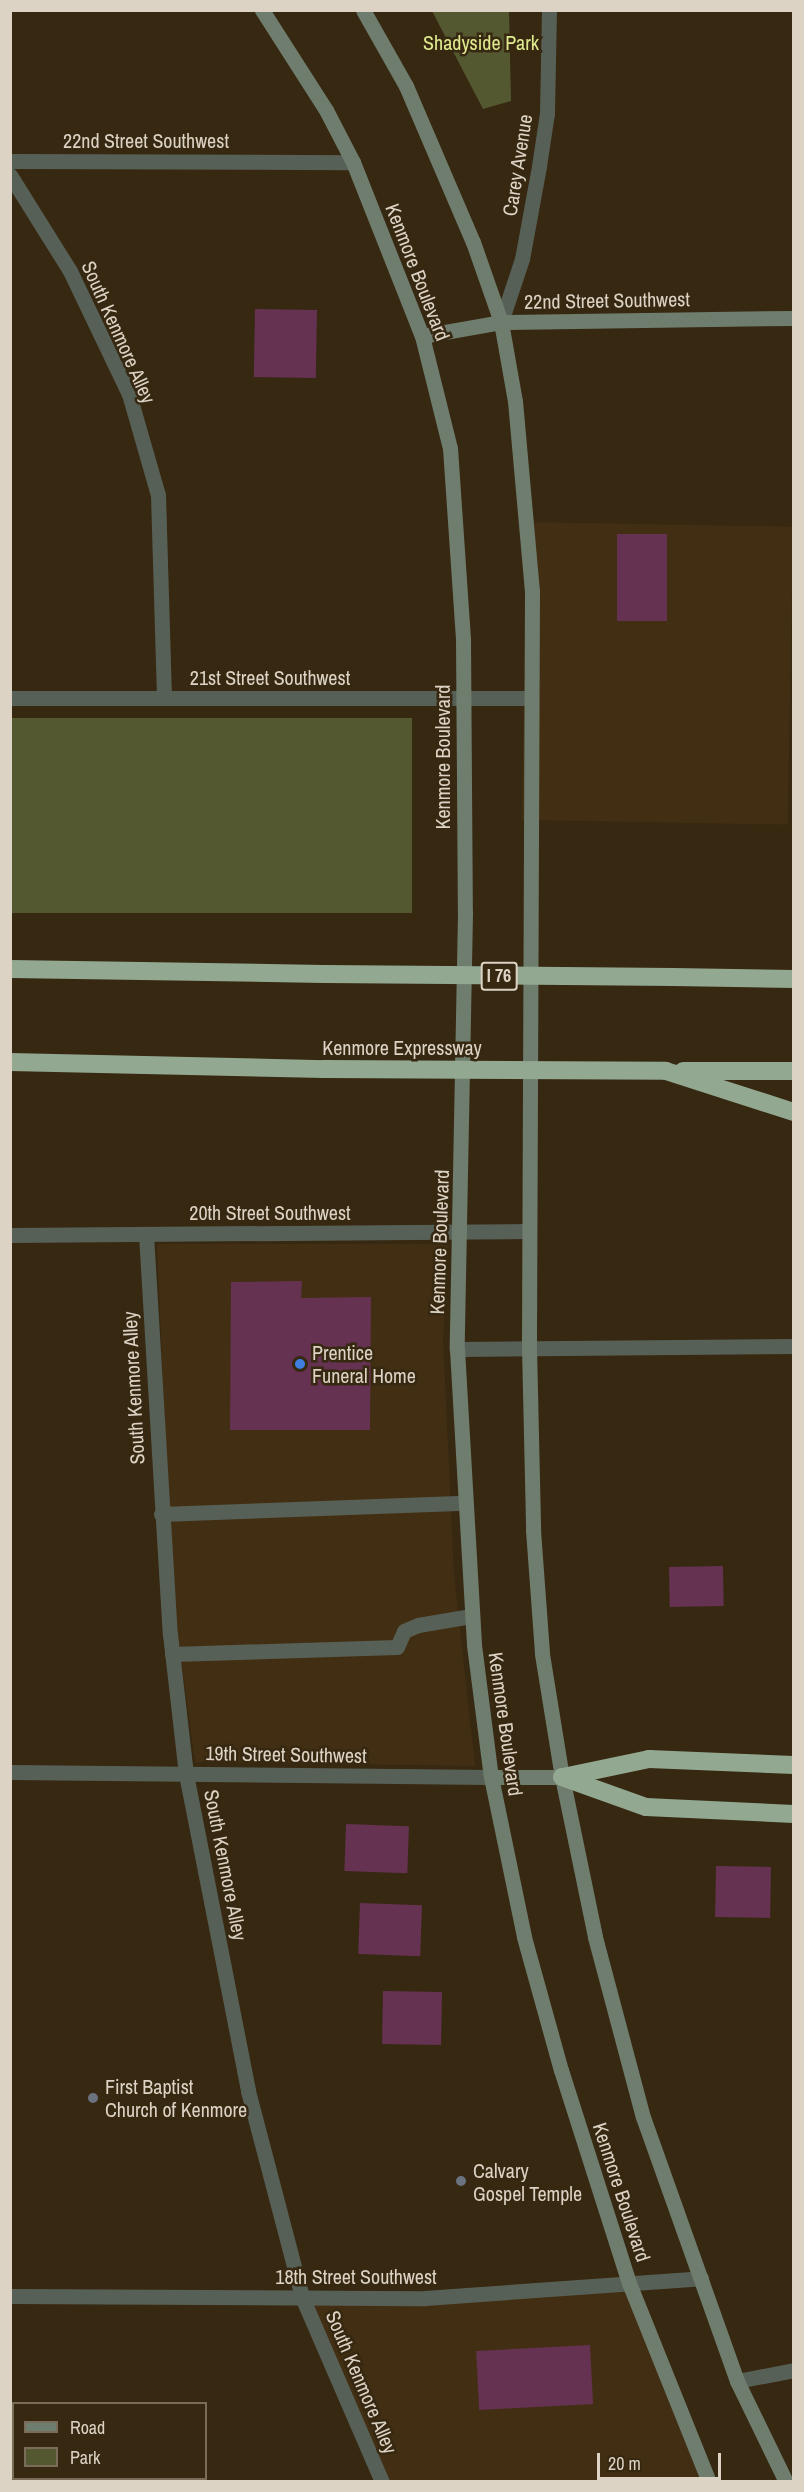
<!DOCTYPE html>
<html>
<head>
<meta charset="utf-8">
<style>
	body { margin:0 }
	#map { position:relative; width:804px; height:2492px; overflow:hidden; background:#372811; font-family:"Archivo Narrow",sans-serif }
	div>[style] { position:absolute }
	.built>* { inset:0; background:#422f13; transform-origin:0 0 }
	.green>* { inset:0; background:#535830; transform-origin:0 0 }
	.building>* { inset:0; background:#653252; transform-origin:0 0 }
	.service>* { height:15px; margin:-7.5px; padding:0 7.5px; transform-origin:7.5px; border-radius:7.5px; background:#576056 }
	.minor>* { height:15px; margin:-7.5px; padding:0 7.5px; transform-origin:7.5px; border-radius:7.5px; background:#576056 }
	.secondary>* { height:15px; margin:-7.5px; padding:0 7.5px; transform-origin:7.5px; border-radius:7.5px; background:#6f7d6e }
	.motorway>* { height:18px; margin:-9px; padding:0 9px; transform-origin:9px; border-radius:9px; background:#92a891 }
	.motorway-bridge>* { height:18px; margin:-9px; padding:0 9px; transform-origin:9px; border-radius:9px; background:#92a891 }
	.dots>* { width:16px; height:16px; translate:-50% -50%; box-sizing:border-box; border:3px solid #372811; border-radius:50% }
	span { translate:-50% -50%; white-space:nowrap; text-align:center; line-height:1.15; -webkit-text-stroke:5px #372811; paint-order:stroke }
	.shield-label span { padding:2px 4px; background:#372811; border:2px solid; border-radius:4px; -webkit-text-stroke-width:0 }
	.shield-label { font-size:18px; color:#dcd3c5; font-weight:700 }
	.park-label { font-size:20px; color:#dfea8f }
	.street-label { font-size:20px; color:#dcd3c5 }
	.poi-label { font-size:20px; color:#dcd3c5 }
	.left { translate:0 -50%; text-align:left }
	.frame { position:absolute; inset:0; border:12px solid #dcd3c5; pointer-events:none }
	.legend { position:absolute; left:12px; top:2402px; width:195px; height:78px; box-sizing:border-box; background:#372811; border:2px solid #796c59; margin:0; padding:8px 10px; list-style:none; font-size:18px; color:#dcd3c5 }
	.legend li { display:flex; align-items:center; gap:12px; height:30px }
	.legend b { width:30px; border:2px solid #796c59 }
	.scale { position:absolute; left:597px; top:2453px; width:124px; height:27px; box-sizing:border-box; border:3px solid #dcd3c5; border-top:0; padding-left:8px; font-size:18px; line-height:21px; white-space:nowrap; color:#dcd3c5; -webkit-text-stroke:4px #372811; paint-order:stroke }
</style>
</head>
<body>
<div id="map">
	<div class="built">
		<div style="left:527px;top:522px;width:266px;height:298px;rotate:1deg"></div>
		<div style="clip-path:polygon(157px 1244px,449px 1244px,443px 1339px,454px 1574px,475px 1766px,195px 1762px,172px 1592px)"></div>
		<div style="clip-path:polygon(629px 2283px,712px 2481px,380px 2481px,302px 2297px)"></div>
	</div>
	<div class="green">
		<div style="clip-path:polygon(432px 11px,509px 11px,511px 101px,483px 109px)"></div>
		<div style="left:11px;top:718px;width:401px;height:195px"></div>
	</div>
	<div class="building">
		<div style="left:255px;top:309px;width:62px;height:68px;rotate:1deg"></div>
		<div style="left:617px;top:534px;width:50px;height:87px"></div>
		<div style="clip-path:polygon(302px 1281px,301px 1298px,371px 1297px,370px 1430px,230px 1430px,231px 1282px)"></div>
		<div style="left:723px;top:1566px;width:40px;height:54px;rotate:89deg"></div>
		<div style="left:346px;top:1824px;width:63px;height:47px;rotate:2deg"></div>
		<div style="left:716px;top:1866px;width:55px;height:51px;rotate:1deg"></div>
		<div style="left:360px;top:1903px;width:62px;height:51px;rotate:2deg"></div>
		<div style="left:383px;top:1991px;width:59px;height:53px;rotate:1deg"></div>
		<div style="left:590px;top:2345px;width:59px;height:114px;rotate:87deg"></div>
	</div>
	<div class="service">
		<div style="left:10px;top:175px;width:113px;rotate:58deg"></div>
		<div style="left:70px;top:271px;width:136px;rotate:64.4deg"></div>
		<div style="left:129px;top:394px;width:105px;rotate:74deg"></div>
		<div style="left:158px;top:495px;width:203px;rotate:88.3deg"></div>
		<div style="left:146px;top:1234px;width:401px;rotate:86.6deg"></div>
		<div style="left:170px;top:1634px;width:141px;rotate:83.5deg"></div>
		<div style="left:186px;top:1774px;width:323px;rotate:78.9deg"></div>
		<div style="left:248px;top:2091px;width:213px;rotate:75.3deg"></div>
		<div style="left:302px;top:2297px;width:202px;rotate:66.6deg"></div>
		<div style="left:161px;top:1514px;width:304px;rotate:-2.1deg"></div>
		<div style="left:172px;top:1654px;width:225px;rotate:-1.8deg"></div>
		<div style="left:397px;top:1647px;width:17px;rotate:-66deg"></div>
		<div style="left:404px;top:1631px;width:15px;rotate:-23deg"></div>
		<div style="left:418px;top:1625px;width:54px;rotate:-9.6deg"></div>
	</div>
	<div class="minor">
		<div style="left:10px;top:161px;width:343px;rotate:0.2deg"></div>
		<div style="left:501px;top:322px;width:66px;rotate:-71.6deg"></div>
		<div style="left:522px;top:259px;width:95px;rotate:-79.6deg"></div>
		<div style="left:539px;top:166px;width:54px;rotate:-81.4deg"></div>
		<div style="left:547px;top:113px;width:103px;rotate:-88.9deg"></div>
		<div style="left:10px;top:698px;width:520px"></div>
		<div style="left:10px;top:1235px;width:519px;rotate:-0.44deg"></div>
		<div style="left:457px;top:1349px;width:337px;rotate:-0.5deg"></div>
		<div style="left:10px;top:1772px;width:481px;rotate:0.6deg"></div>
		<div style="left:10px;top:2296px;width:415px;rotate:0.3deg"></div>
		<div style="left:425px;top:2298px;width:277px;rotate:-4.1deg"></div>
		<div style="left:737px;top:2381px;width:58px;rotate:-10.9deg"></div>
	</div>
	<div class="secondary">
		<div style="left:262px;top:10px;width:119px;rotate:57.4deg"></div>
		<div style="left:326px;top:110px;width:59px;rotate:62.6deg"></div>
		<div style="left:353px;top:162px;width:187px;rotate:68.4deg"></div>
		<div style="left:422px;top:336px;width:115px;rotate:76deg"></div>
		<div style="left:450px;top:448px;width:191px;rotate:86.1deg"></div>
		<div style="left:463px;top:639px;width:274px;rotate:89.6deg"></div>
		<div style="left:465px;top:913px;width:436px;rotate:91.1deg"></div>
		<div style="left:457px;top:1349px;width:296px;rotate:86.7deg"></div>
		<div style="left:474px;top:1645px;width:133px;rotate:82.7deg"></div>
		<div style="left:491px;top:1777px;width:163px;rotate:78.3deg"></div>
		<div style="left:524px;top:1937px;width:138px;rotate:74.5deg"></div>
		<div style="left:561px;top:2070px;width:224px;rotate:72.3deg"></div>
		<div style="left:629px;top:2283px;width:214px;rotate:68.1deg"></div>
		<div style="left:363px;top:10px;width:87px;rotate:60.5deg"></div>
		<div style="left:406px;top:86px;width:170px;rotate:66.8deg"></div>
		<div style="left:473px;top:242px;width:85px;rotate:70.7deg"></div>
		<div style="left:501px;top:322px;width:80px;rotate:80deg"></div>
		<div style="left:515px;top:401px;width:191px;rotate:84.9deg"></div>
		<div style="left:532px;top:591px;width:756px;rotate:90.23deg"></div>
		<div style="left:529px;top:1347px;width:183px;rotate:88.7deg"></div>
		<div style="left:533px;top:1530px;width:124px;rotate:85.8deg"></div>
		<div style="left:542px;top:1654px;width:125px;rotate:80.8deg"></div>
		<div style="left:562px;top:1777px;width:163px;rotate:78.3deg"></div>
		<div style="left:595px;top:1937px;width:186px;rotate:75.1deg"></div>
		<div style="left:643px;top:2117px;width:280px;rotate:70.4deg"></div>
		<div style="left:737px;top:2381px;width:112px;rotate:64.1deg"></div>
		<div style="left:422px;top:336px;width:80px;rotate:-10deg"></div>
		<div style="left:501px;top:322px;width:293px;rotate:-0.8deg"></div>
		<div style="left:491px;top:1777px;width:71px"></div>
	</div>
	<div class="motorway">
		<div style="left:10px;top:969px;width:314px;rotate:0.9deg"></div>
		<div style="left:673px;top:977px;width:121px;rotate:0.9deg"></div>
		<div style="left:10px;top:1062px;width:314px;rotate:1.3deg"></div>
		<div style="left:666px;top:1071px;width:134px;rotate:17.8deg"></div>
		<div style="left:683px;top:1071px;width:111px"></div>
		<div style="left:562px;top:1777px;width:89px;rotate:19.7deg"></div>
		<div style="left:646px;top:1807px;width:148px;rotate:2.7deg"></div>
		<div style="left:563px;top:1777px;width:88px;rotate:-11.8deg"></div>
		<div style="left:649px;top:1759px;width:145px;rotate:2.4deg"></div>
	</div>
	<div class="motorway-bridge">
		<div style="left:324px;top:974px;width:349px;rotate:0.5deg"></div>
		<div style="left:324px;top:1069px;width:342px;rotate:0.3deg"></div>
	</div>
	<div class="dots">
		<div style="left:300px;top:1364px;background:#3f7fe0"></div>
		<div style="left:93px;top:2098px;background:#6b7280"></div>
		<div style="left:461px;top:2181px;background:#6b7280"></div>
	</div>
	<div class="shield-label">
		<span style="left:499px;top:976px">I 76</span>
	</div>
	<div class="park-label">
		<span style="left:481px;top:42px">Shadyside Park</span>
	</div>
	<div class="street-label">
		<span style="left:146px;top:140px">22nd Street Southwest</span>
		<span style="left:517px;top:165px;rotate:-81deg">Carey Avenue</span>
		<span style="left:418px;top:272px;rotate:69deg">Kenmore Boulevard</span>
		<span style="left:607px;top:300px;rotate:-1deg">22nd Street Southwest</span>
		<span style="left:119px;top:332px;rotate:66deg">South Kenmore Alley</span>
		<span style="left:270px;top:677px">21st Street Southwest</span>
		<span style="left:442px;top:757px;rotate:-90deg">Kenmore Boulevard</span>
		<span style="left:402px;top:1047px">Kenmore Expressway</span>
		<span style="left:270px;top:1212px">20th Street Southwest</span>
		<span style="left:439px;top:1242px;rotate:-88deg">Kenmore Boulevard</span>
		<span style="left:133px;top:1388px;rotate:-93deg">South Kenmore Alley</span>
		<span style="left:506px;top:1724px;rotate:82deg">Kenmore Boulevard</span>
		<span style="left:286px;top:1754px;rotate:1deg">19th Street Southwest</span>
		<span style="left:226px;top:1865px;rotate:79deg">South Kenmore Alley</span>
		<span style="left:622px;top:2192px;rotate:72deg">Kenmore Boulevard</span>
		<span style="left:356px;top:2276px">18th Street Southwest</span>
		<span style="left:362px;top:2382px;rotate:67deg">South Kenmore Alley</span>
	</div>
	<div class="poi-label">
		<span class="left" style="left:312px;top:1364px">Prentice<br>Funeral Home</span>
		<span class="left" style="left:105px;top:2098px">First Baptist<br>Church of Kenmore</span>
		<span class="left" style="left:473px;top:2182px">Calvary<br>Gospel Temple</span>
	</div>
	<div class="frame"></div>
	<ul class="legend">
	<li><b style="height:8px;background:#6f7d6e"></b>Road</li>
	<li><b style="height:16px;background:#535830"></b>Park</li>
	</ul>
	<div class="scale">20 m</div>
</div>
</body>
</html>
